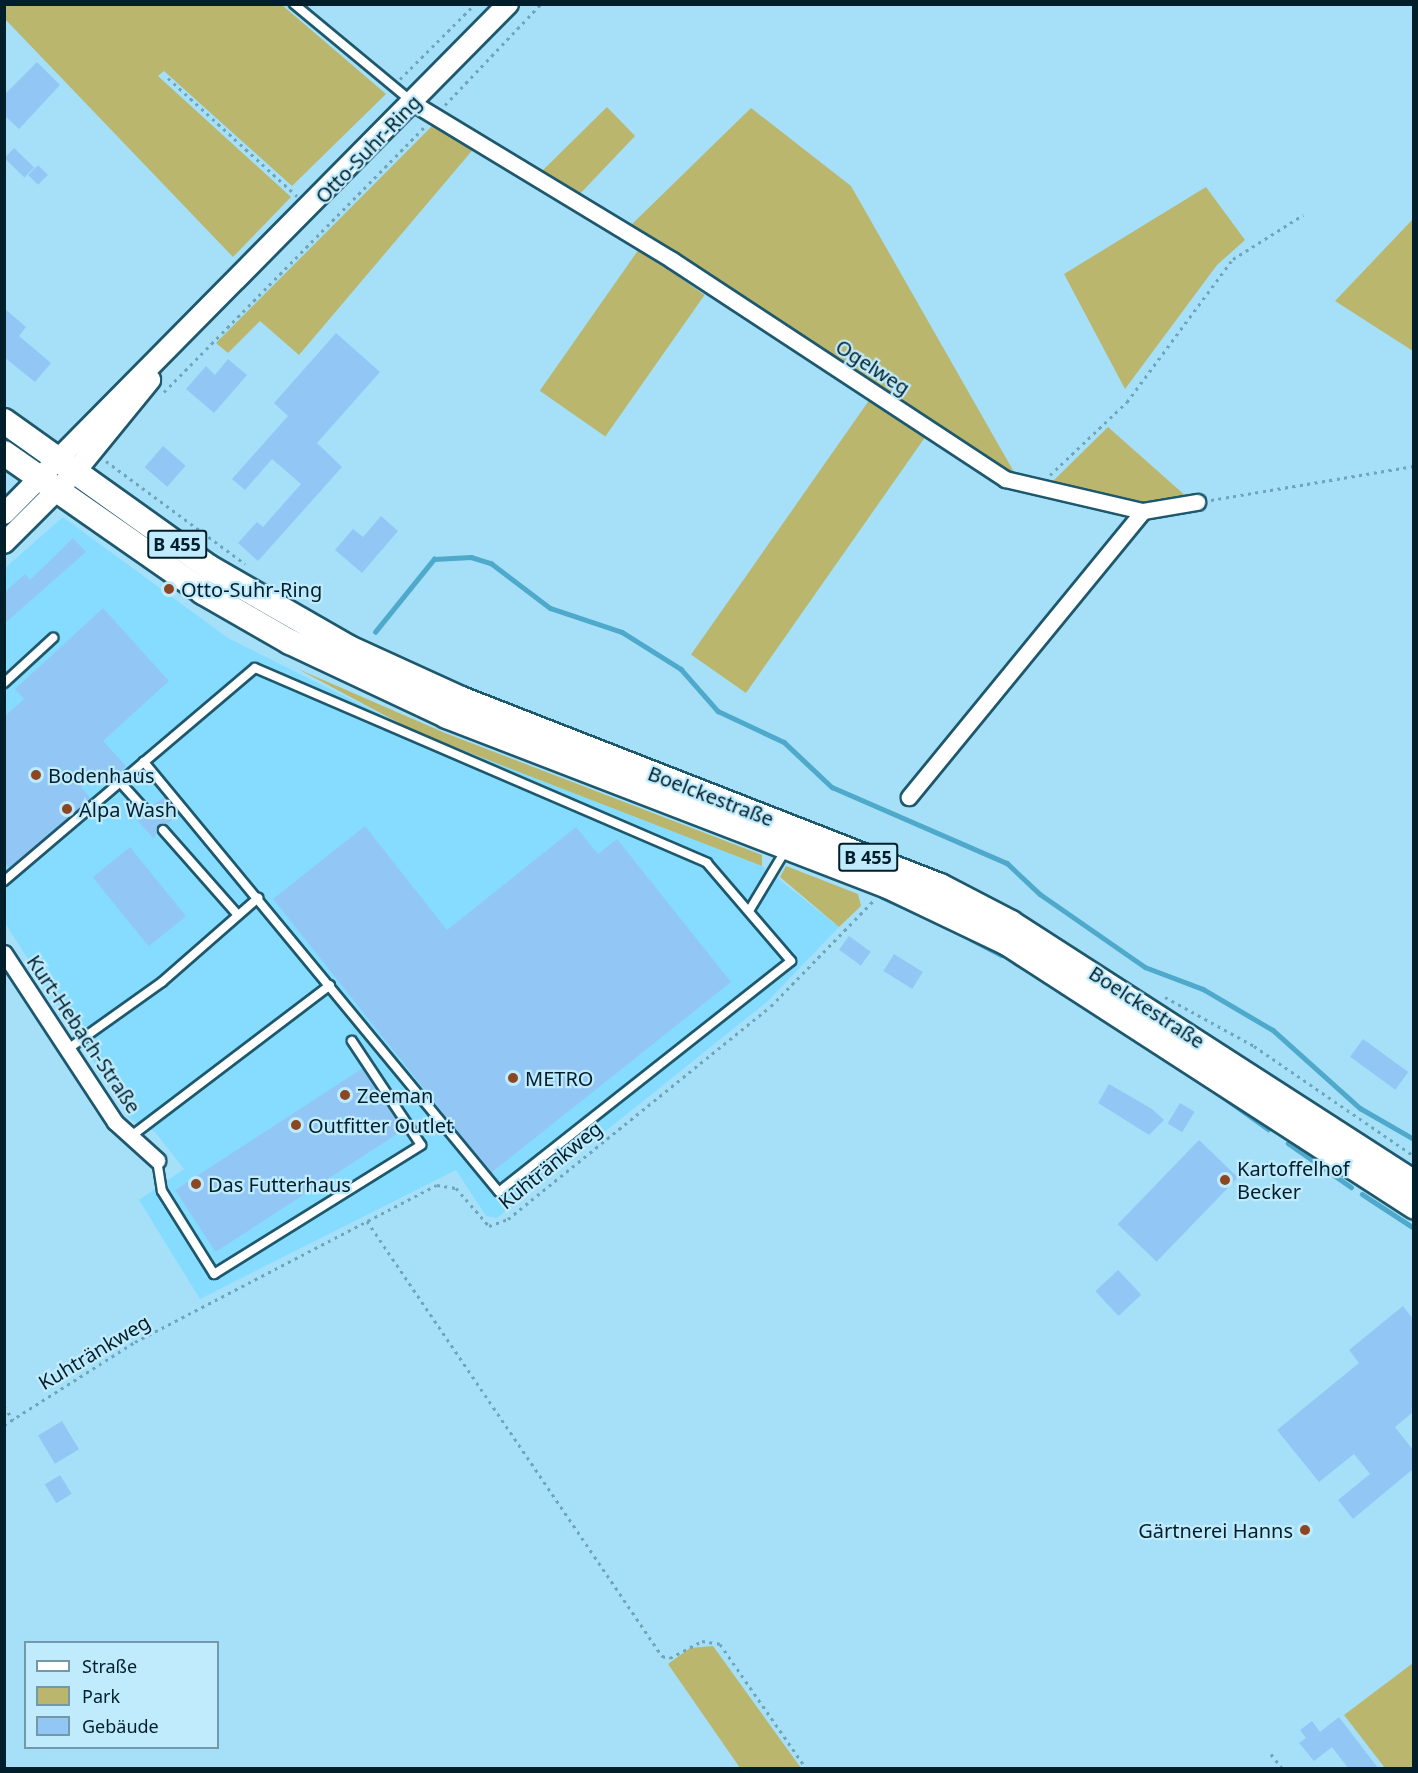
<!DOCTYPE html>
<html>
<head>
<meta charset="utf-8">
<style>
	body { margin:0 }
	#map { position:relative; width:1418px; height:1773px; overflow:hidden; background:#a5e0f8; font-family:"Noto Sans",sans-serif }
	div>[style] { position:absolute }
	.built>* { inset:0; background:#86dcfe }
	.green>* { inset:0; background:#bab66e; transform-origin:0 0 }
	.stream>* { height:4.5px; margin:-2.25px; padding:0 2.25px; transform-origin:2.25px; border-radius:2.25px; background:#4ea9cb }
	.building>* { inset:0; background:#92c7f5; transform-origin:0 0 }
	.path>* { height:3px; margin-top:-1.5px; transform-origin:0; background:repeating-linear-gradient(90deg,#71a4b8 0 3px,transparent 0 7.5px) }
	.roads { filter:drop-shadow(2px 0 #1e586d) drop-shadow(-2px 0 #1e586d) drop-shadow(0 2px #1e586d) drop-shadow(0 -2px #1e586d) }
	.service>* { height:8px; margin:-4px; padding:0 4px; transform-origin:4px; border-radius:4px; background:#fff }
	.minor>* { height:15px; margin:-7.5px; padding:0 7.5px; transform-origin:7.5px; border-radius:7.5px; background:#fff }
	.tertiary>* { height:20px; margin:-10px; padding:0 10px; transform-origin:10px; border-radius:10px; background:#fff }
	.primary>* { height:24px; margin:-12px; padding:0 12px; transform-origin:12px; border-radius:12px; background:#fff }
	.dots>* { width:16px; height:16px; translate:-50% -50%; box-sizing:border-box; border:3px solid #c0ebfd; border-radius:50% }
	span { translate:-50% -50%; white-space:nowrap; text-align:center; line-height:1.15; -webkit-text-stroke:4.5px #c0ebfd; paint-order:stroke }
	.shield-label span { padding:2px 4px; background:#c0ebfd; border:2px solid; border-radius:4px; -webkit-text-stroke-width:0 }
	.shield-label { font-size:18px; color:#001f2a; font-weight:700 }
	.street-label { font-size:20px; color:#001f2a }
	.poi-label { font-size:20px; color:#001f2a }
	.left { translate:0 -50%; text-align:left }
	.right { translate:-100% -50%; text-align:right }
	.frame { position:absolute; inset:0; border:6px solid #001f2a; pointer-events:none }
	.legend { position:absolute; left:24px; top:1641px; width:195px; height:108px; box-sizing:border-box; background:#c0ebfd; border:2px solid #7399a9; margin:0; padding:8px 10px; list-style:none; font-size:18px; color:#001f2a }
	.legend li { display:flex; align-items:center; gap:12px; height:30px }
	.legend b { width:30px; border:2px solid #7399a9 }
</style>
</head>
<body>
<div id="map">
	<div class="built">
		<div style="clip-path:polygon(63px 517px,228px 638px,416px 732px,762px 866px,839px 927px,768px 1001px,497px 1218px,486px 1216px,456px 1170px,200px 1299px,139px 1200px,184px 1169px,155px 1132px,130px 1119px,5px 923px,5px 568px)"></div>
	</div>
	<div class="green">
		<div style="clip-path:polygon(5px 4px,282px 5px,386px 94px,292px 186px,164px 71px,158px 76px,291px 197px,233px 257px,5px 19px)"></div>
		<div style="clip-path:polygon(607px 107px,635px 136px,577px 197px,540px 173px)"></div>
		<div style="clip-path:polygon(751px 108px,851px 186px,1018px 479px,628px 228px)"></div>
		<div style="clip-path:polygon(436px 122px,476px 146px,299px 355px,260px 321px,228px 353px,216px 343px)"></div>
		<div style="clip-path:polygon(1206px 187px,1245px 240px,1217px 265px,1125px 389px,1064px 274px)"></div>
		<div style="clip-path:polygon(1413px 219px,1413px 351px,1335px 301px)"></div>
		<div style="left:639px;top:249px;width:80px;height:173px;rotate:35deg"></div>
		<div style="left:870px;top:399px;width:67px;height:312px;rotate:35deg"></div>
		<div style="clip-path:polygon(1108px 427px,1187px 497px,1135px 503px,1055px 487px,1052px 482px)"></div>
		<div style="clip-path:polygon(298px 669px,445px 733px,762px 855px,762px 866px,416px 732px)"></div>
		<div style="clip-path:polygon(786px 866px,858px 894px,861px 906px,839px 927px,780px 877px)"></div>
		<div style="clip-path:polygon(713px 1646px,801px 1768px,740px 1768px,668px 1664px,690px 1648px)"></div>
		<div style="clip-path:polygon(1413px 1663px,1413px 1768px,1385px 1768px,1344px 1715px)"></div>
	</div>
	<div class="stream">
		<div style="left:375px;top:632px;width:94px;rotate:-51.1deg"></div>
		<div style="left:434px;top:559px;width:37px;rotate:-3deg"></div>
		<div style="left:471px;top:557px;width:21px;rotate:17deg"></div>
		<div style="left:491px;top:563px;width:74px;rotate:37.3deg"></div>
		<div style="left:550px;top:608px;width:76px;rotate:18.4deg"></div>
		<div style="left:622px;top:632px;width:70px;rotate:32.1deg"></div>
		<div style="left:681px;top:669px;width:56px;rotate:48.6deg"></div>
		<div style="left:718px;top:711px;width:73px;rotate:25.2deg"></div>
		<div style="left:784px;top:742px;width:66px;rotate:43.2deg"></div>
		<div style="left:832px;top:787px;width:191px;rotate:23.5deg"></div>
		<div style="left:1007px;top:863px;width:45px;rotate:43.2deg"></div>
		<div style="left:1040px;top:894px;width:128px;rotate:34.8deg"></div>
		<div style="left:1145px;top:967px;width:62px;rotate:20.8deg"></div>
		<div style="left:1203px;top:989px;width:81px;rotate:30.4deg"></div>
		<div style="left:1273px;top:1030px;width:117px;rotate:41.9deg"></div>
		<div style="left:1360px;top:1108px;width:62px;rotate:29.9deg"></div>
		<div style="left:882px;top:897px;width:39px;rotate:24deg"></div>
		<div style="left:971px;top:939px;width:34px;rotate:28deg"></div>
		<div style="left:1014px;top:962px;width:12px;rotate:31deg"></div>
		<div style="left:1212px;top:1089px;width:69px;rotate:35.5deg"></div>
		<div style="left:1288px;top:1143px;width:77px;rotate:34.9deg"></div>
		<div style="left:1362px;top:1194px;width:62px;rotate:33.2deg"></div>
	</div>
	<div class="building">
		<div style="clip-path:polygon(37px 62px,60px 85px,19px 129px,4px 115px,4px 95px)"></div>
		<div style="left:14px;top:148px;width:28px;height:14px;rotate:44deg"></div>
		<div style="left:38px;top:165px;width:14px;height:14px;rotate:45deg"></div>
		<div style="clip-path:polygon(4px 308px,26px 327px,19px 336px,51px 363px,35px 382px,4px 357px)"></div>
		<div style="clip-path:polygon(336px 333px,380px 372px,317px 443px,342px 467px,258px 561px,238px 543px,257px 522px,263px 527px,301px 484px,272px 459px,245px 490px,232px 479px,288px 416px,274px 403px)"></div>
		<div style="clip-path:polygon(228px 359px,247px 375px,214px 413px,186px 389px,206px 366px,215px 375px)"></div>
		<div style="left:163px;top:446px;width:30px;height:28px;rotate:41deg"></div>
		<div style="clip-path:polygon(381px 516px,398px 531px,362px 573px,335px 550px,353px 529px,363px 537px)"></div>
		<div style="clip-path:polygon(73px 538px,86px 552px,4px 624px,4px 593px,25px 574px,30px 580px)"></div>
		<div style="clip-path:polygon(103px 608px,169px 681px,103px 741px,126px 766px,105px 786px,95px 775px,81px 787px,91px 799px,10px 868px,4px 862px,4px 717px,24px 699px,15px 689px)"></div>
		<div style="clip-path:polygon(165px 797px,178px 812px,167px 826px,159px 826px,154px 839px,137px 820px,150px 816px,150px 807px)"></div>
		<div style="clip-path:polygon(365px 826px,447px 930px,576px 827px,598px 854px,617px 839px,731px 982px,491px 1173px,273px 899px)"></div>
		<div style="left:130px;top:847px;width:89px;height:48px;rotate:51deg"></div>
		<div style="left:849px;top:936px;width:27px;height:17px;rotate:36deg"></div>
		<div style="left:894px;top:954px;width:34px;height:20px;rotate:32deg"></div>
		<div style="left:1363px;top:1039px;width:56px;height:22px;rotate:36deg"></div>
		<div style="left:363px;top:1068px;width:74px;height:224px;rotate:57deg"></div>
		<div style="clip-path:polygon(1109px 1084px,1152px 1109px,1164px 1120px,1149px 1135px,1098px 1103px)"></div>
		<div style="left:1180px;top:1103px;width:17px;height:24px;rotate:31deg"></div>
		<div style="left:1199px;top:1140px;width:54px;height:117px;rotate:44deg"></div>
		<div style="left:1118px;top:1270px;width:34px;height:31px;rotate:47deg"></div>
		<div style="clip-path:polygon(1403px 1306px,1413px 1319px,1413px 1412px,1395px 1427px,1413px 1450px,1413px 1469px,1353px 1519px,1338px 1500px,1370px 1474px,1354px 1454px,1319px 1482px,1277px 1430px,1359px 1363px,1349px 1350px)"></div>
		<div style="left:62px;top:1421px;width:33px;height:28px;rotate:59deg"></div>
		<div style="left:60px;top:1475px;width:22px;height:18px;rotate:58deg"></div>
		<div style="clip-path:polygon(1339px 1717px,1378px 1768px,1348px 1768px,1332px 1747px,1314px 1761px,1299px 1743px,1306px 1738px,1300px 1730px,1312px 1721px,1320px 1732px)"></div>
	</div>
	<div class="path">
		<div style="left:168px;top:78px;width:175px;rotate:42.5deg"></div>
		<div style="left:400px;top:79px;width:106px;rotate:-45deg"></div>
		<div style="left:445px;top:105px;width:139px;rotate:-46.5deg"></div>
		<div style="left:164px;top:392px;width:371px;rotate:-45.5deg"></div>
		<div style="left:106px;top:461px;width:173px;rotate:36.5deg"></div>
		<div style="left:1050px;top:475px;width:106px;rotate:-43.5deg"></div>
		<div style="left:1127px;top:402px;width:178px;rotate:-53.5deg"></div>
		<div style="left:1233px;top:259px;width:83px;rotate:-32.2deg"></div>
		<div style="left:1211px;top:500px;width:206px;rotate:-9.5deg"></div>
		<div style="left:1165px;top:997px;width:102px;rotate:28.8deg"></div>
		<div style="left:1254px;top:1046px;width:194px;rotate:34.5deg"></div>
		<div style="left:367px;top:1221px;width:526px;rotate:55.86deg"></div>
		<div style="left:662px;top:1656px;width:8px;rotate:14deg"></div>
		<div style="left:670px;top:1658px;width:36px;rotate:-28deg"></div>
		<div style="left:702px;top:1641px;width:18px;rotate:9deg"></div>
		<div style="left:720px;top:1644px;width:151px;rotate:55.3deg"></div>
		<div style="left:4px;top:1406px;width:17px;rotate:57deg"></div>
		<div style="left:4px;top:1425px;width:155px;rotate:-32.4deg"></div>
		<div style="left:135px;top:1342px;width:340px;rotate:-27.5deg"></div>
		<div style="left:437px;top:1185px;width:19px;rotate:9deg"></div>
		<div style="left:456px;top:1188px;width:50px;rotate:49deg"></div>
		<div style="left:489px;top:1226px;width:20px;rotate:-20deg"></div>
		<div style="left:508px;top:1219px;width:338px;rotate:-39deg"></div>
		<div style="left:771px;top:1006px;width:146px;rotate:-45.8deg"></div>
		<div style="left:1271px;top:1754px;width:18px;rotate:52deg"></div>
	</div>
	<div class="roads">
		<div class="service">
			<div style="left:294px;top:4px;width:151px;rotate:39.6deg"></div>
			<div style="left:4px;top:683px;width:67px;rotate:-42.6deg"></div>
			<div style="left:120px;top:782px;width:39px;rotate:48deg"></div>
			<div style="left:163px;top:830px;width:113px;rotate:48.6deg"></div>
			<div style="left:4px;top:881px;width:184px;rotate:-40.4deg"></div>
			<div style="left:144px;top:762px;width:145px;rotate:-40.3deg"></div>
			<div style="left:255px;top:668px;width:492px;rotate:23.3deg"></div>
			<div style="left:707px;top:863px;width:129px;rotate:49.4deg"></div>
			<div style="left:791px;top:961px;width:372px;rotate:141.7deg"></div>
			<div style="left:499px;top:1192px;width:558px;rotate:-129.54deg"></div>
			<div style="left:749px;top:911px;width:70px;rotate:-59deg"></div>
			<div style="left:68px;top:1049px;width:115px;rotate:-35.5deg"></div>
			<div style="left:162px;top:982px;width:128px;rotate:-41.2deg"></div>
			<div style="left:130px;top:1137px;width:251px;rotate:-37.2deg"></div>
			<div style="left:157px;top:1160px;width:31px;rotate:81deg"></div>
			<div style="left:162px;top:1191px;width:98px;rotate:57.9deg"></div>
			<div style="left:214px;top:1274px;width:244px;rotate:-31.9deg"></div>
			<div style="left:421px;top:1145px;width:125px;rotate:-123.6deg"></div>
		</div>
		<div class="minor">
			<div style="left:413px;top:103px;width:303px;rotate:31.2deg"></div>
			<div style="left:672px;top:260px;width:399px;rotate:33.3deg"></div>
			<div style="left:1005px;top:479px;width:142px;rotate:13.1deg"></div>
			<div style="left:1143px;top:511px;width:370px;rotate:129.3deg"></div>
			<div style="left:1143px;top:511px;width:55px;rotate:-9.5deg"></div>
			<div style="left:4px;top:953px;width:202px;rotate:56.7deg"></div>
			<div style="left:115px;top:1122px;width:57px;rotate:42.1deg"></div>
		</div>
		<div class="tertiary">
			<div style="left:4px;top:514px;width:717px;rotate:-45.34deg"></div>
			<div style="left:4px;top:543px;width:100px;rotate:-45deg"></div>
			<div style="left:75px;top:472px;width:119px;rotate:-50.8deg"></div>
		</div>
		<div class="primary">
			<div style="left:4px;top:421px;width:253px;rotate:35.5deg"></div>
			<div style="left:210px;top:568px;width:160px;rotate:29.9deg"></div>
			<div style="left:349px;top:648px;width:123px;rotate:24.5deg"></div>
			<div style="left:461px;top:699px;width:514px;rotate:21.33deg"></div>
			<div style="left:940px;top:886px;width:80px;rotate:27.5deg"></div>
			<div style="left:1011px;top:923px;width:480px;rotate:32.8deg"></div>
			<div style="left:4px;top:453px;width:243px;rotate:34.9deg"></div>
			<div style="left:203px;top:592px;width:100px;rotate:29.9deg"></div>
			<div style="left:290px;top:642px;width:174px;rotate:25.2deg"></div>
			<div style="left:447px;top:716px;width:473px;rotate:21.1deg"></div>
			<div style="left:888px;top:886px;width:132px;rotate:25.6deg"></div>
			<div style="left:1007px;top:943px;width:485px;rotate:32.9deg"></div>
		</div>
	</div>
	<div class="dots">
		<div style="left:169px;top:589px;background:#8d4622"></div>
		<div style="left:36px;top:775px;background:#8d4622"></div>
		<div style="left:67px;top:809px;background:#8d4622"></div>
		<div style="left:513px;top:1078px;background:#8d4622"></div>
		<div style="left:345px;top:1095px;background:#8d4622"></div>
		<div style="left:296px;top:1125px;background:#8d4622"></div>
		<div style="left:1225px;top:1180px;background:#8d4622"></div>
		<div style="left:196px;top:1184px;background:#8d4622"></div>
		<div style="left:1305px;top:1530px;background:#8d4622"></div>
	</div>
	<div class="shield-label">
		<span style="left:177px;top:544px">B 455</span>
		<span style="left:868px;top:857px">B 455</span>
	</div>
	<div class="street-label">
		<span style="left:368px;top:149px;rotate:-46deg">Otto-Suhr-Ring</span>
		<span style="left:873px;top:367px;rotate:33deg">Ogelweg</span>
		<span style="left:711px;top:796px;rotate:21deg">Boelckestraße</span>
		<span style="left:1147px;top:1007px;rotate:33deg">Boelckestraße</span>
		<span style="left:84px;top:1034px;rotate:56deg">Kurt-Hebach-Straße</span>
		<span style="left:550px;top:1165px;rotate:-39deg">Kuhtränkweg</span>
		<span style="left:94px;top:1352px;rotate:-31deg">Kuhtränkweg</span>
	</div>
	<div class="poi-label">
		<span class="left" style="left:181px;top:589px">Otto-Suhr-Ring</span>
		<span class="left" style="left:48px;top:775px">Bodenhaus</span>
		<span class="left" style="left:79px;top:809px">Alpa Wash</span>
		<span class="left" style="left:525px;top:1078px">METRO</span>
		<span class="left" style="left:357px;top:1095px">Zeeman</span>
		<span class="left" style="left:308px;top:1125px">Outfitter Outlet</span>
		<span class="left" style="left:1237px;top:1180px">Kartoffelhof<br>Becker</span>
		<span class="left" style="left:208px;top:1184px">Das Futterhaus</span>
		<span class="right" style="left:1293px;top:1530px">Gärtnerei Hanns</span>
	</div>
	<div class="frame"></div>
	<ul class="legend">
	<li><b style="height:8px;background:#fff"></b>Straße</li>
	<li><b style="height:16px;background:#bab66e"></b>Park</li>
	<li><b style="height:16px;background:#92c7f5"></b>Gebäude</li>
	</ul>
</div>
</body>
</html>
